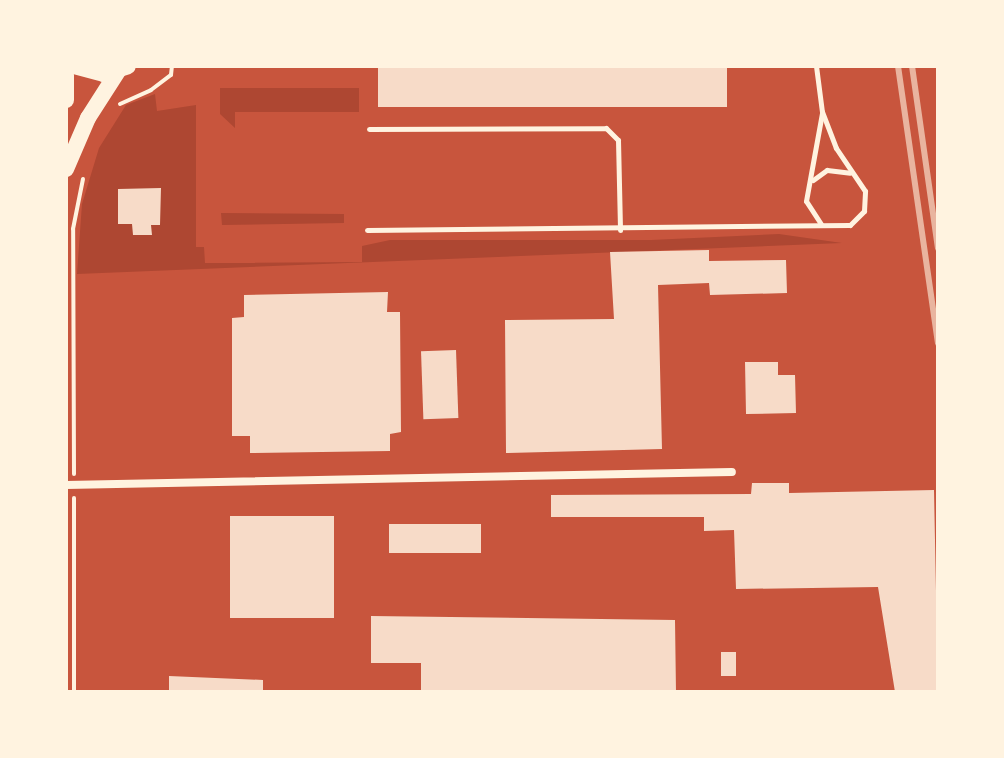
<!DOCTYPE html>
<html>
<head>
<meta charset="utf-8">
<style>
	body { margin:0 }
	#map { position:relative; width:1004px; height:758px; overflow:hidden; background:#c8553d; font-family:"Crimson Pro",serif }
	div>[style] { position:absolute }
	.green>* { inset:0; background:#ae4732 }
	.building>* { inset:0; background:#f7dbc8; transform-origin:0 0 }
	.path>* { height:4px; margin:-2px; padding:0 2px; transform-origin:2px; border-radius:2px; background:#fff3e0 }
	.service>* { height:5px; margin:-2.5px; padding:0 2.5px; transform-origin:2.5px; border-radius:2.5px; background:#fff3e0 }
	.minor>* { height:8px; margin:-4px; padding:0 4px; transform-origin:4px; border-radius:4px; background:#fff3e0 }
	.primary>* { height:16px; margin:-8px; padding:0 8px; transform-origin:8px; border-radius:8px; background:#fff3e0 }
	.rail>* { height:6px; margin:-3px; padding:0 3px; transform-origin:3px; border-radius:3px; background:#e9b49f }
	span { translate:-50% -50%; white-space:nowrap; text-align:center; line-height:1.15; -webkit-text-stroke:8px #fff3e0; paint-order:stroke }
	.frame { position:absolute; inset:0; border:68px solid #fff3e0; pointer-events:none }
</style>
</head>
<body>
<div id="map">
	<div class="green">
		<div style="clip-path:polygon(220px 88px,359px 88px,359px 112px,235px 112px,235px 128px,220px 114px)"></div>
		<div style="clip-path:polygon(155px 94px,157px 111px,196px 105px,196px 247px,204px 247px,205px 263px,362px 262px,362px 246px,390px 240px,651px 240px,779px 234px,842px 243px,77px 274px,82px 204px,99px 148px,126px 105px)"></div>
		<div style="clip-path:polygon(221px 213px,344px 214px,344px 223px,222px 225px)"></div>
	</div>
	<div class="building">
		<div style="left:378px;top:66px;width:349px;height:41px"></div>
		<div style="clip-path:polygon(161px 188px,160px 225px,151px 225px,152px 235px,133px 235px,132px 224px,118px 224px,118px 189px)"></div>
		<div style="clip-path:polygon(709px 250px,709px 261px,786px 260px,787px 293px,710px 295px,709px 283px,658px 285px,662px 449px,506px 453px,505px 320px,614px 319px,610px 252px)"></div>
		<div style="clip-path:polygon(388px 292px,387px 312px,400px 312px,401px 432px,390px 434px,390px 451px,250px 453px,250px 436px,232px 436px,232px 318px,244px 317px,244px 295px)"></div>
		<div style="left:456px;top:350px;width:68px;height:35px;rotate:88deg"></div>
		<div style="clip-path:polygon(745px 362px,778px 362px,778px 375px,795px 375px,796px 413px,746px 414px)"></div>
		<div style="clip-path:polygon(752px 483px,789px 483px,789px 493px,934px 490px,938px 692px,895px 692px,878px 587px,736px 589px,734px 530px,704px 531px,704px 517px,551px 517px,551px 495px,751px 494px)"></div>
		<div style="left:230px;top:516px;width:104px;height:102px"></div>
		<div style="left:389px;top:524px;width:92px;height:29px"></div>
		<div style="clip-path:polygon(371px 616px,675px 620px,676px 692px,421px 692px,421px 663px,371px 663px)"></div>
		<div style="left:721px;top:652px;width:15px;height:24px"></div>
		<div style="clip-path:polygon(169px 676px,263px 680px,263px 692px,169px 692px)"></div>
	</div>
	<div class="path">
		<div style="left:120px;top:104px;width:34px;rotate:-24deg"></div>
		<div style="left:151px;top:90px;width:25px;rotate:-37deg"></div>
		<div style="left:171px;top:75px;width:9px;rotate:-84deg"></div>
		<div style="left:74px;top:474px;width:245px;rotate:-90.2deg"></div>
		<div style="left:73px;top:229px;width:51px;rotate:-78.7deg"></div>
		<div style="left:74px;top:498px;width:194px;rotate:90deg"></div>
	</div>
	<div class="service">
		<div style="left:369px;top:129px;width:237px;rotate:-0.2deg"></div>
		<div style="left:606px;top:128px;width:17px;rotate:45deg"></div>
		<div style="left:618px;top:140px;width:90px;rotate:88.7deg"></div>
		<div style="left:813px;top:180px;width:17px;rotate:-36deg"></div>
		<div style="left:827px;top:170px;width:23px;rotate:7deg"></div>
		<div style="left:821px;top:224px;width:27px;rotate:-123deg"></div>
		<div style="left:806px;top:201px;width:89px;rotate:-79.7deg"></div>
		<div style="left:367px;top:230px;width:483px;rotate:-0.6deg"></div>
		<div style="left:850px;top:225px;width:20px;rotate:-45deg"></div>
		<div style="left:864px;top:211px;width:20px;rotate:-87deg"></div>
		<div style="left:865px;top:191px;width:52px;rotate:-124deg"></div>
		<div style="left:836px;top:148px;width:39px;rotate:-111deg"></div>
		<div style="left:822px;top:112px;width:46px;rotate:-97.4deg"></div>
	</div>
	<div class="minor">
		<div style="left:66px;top:485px;width:666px;rotate:-1.12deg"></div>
	</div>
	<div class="primary">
		<div style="left:74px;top:66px;width:31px;rotate:15deg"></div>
		<div style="left:104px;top:74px;width:25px;rotate:-18deg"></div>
		<div style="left:66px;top:75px;width:25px;rotate:90deg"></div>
		<div style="left:66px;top:169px;width:56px;rotate:-66.7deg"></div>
		<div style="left:88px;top:118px;width:56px;rotate:-57.4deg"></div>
	</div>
	<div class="rail">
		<div style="left:898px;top:66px;width:280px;rotate:81.8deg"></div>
		<div style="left:912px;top:66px;width:184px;rotate:81.9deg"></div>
	</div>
	<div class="frame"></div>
</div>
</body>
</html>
